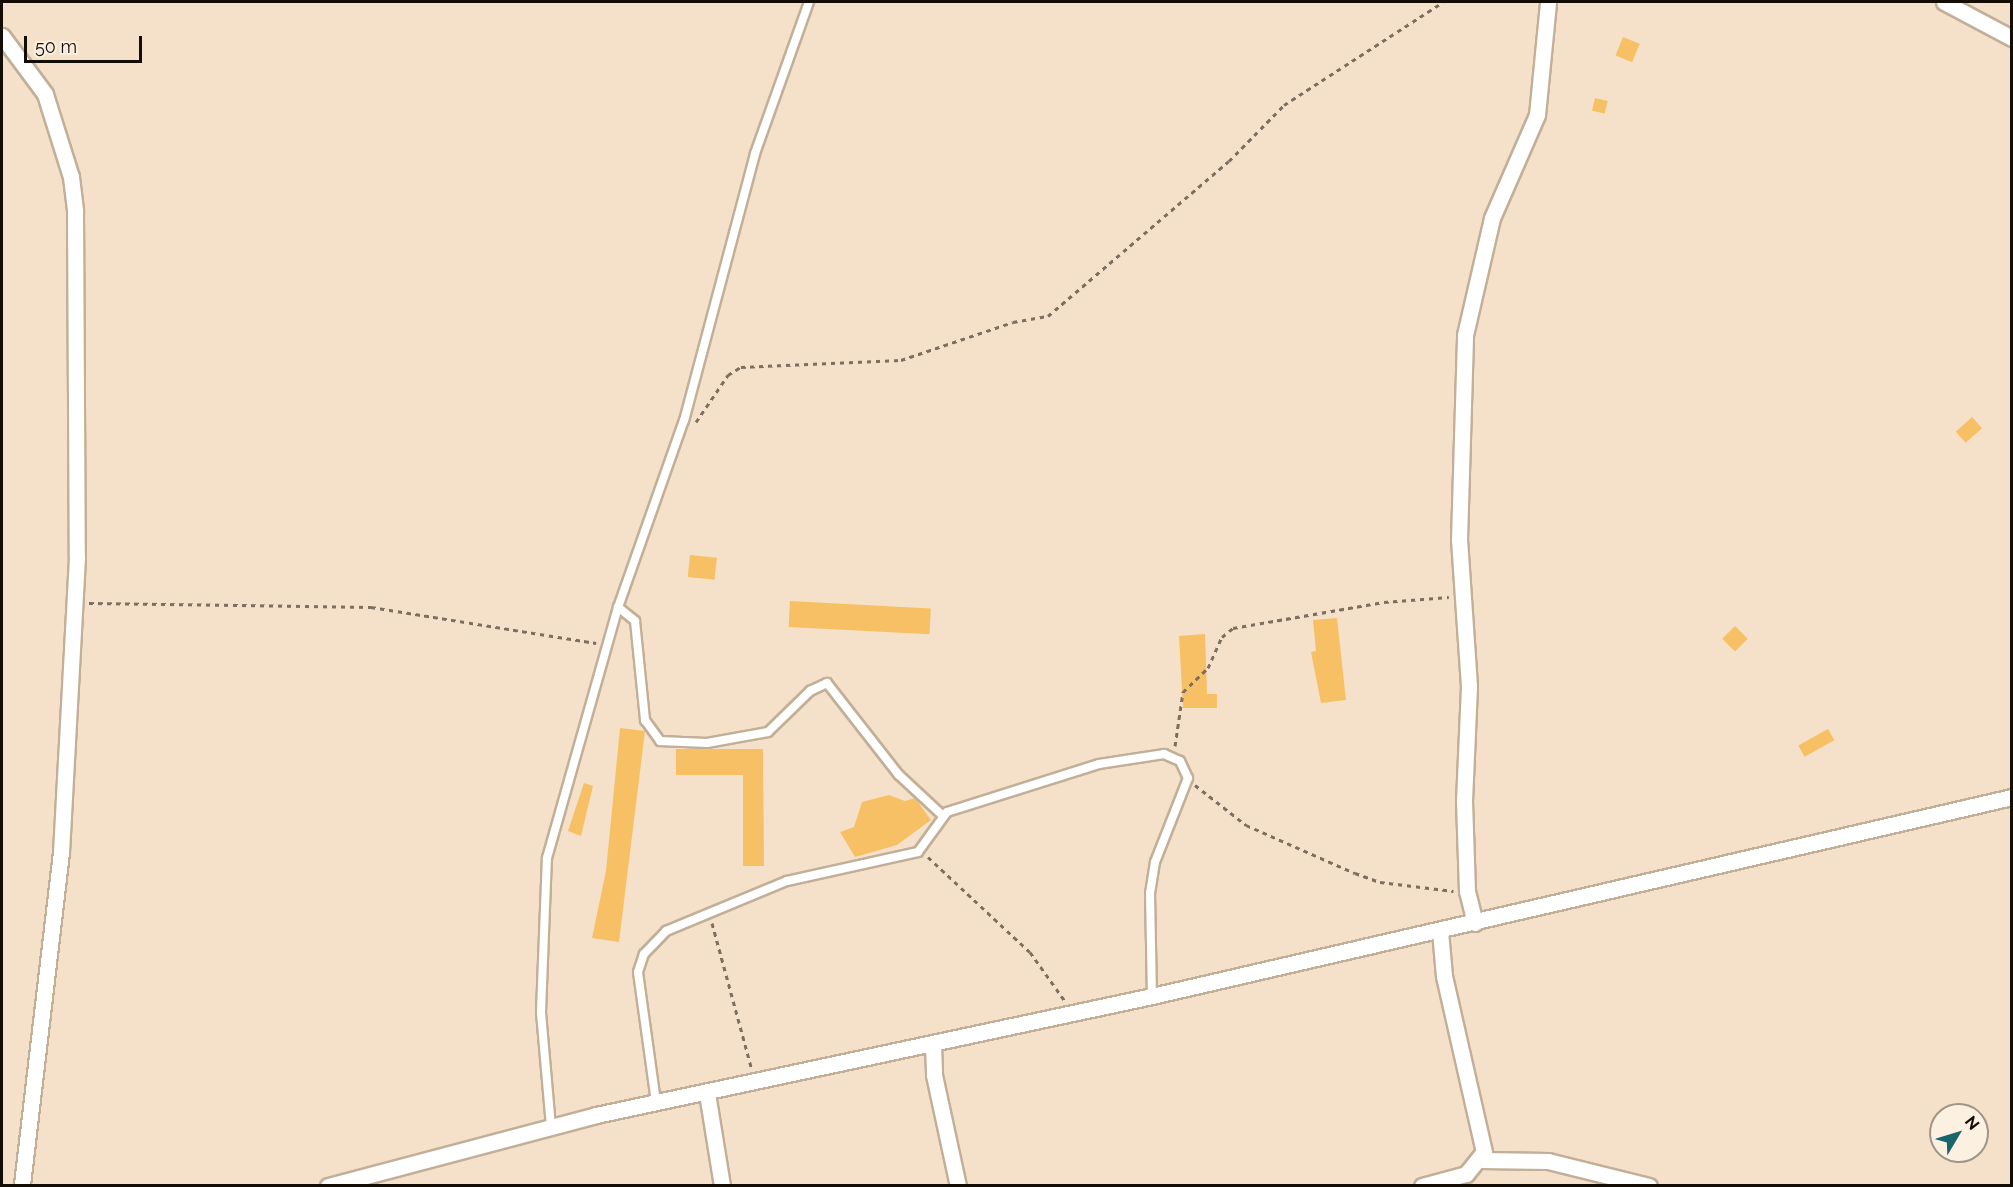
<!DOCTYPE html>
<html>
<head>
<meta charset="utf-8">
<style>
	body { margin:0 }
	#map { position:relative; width:2013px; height:1187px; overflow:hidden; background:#f5e1c9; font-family:Raleway,sans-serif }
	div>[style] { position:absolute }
	.building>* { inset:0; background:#f7c064; transform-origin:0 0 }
	.path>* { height:3px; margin-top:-1.5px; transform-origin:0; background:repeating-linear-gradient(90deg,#7c6f60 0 4.5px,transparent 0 9px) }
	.roads { filter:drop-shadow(2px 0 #c2af98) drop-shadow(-2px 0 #c2af98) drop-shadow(0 2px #c2af98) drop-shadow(0 -2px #c2af98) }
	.service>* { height:8px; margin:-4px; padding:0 4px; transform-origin:4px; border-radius:4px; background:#fff }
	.minor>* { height:15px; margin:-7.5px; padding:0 7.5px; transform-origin:7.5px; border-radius:7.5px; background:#fff }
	span { translate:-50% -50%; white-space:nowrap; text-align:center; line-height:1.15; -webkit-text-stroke:5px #fcf0e1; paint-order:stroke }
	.frame { position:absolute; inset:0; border:3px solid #140d06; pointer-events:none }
	.north { position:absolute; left:1929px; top:1103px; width:60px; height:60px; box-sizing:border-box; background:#fcf0e1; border:2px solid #9f9589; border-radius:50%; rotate:52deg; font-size:16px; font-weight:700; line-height:24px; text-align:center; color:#140d06 }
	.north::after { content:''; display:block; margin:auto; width:21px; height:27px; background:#18656c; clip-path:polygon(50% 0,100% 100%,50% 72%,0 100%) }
	.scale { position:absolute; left:24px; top:36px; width:118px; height:27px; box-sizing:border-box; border:3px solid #140d06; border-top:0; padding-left:8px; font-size:18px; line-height:21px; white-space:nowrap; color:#140d06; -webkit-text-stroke:4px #fcf0e1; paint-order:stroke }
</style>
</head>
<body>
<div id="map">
	<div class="building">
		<div style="left:1623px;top:37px;width:18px;height:20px;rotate:22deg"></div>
		<div style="left:1595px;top:98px;width:13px;height:13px;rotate:13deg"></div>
		<div style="left:1972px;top:417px;width:15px;height:22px;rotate:48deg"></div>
		<div style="left:690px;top:555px;width:27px;height:22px;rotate:6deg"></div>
		<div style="left:790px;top:601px;width:141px;height:26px;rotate:3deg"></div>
		<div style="clip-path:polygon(1337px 618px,1346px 700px,1321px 703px,1311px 652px,1316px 651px,1313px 620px)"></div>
		<div style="left:1735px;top:626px;width:18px;height:18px;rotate:45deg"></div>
		<div style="clip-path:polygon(1205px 634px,1207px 694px,1217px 694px,1217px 708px,1183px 708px,1179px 636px)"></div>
		<div style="clip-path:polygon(620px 728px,645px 731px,619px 942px,592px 938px,606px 871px)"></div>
		<div style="left:1828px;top:729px;width:13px;height:34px;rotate:61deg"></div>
		<div style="clip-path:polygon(676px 749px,763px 749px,764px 866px,743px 866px,743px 775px,676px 775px)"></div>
		<div style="clip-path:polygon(584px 783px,593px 786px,581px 836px,568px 831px)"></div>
		<div style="clip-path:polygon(889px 795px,905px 801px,915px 798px,931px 820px,897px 845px,855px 857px,840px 832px,854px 827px,862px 802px)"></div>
	</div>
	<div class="path">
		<div style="left:696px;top:422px;width:57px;rotate:-55.8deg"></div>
		<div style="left:728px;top:375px;width:15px;rotate:-32deg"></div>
		<div style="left:741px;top:367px;width:160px;rotate:-2.5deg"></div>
		<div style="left:901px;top:360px;width:118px;rotate:-18.7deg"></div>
		<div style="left:1013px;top:322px;width:36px;rotate:-10deg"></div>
		<div style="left:1048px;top:316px;width:238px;rotate:-40.6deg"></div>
		<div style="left:1229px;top:161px;width:78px;rotate:-45.5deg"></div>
		<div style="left:1284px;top:105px;width:189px;rotate:-32.9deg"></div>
		<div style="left:89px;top:603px;width:282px;rotate:0.8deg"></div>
		<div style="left:371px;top:607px;width:228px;rotate:9.1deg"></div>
		<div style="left:1175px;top:746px;width:55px;rotate:-81.6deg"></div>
		<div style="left:1183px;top:692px;width:35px;rotate:-44deg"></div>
		<div style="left:1208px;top:668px;width:34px;rotate:-66deg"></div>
		<div style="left:1222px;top:637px;width:14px;rotate:-39deg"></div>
		<div style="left:1233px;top:628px;width:153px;rotate:-9.8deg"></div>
		<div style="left:1384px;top:602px;width:65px;rotate:-4.4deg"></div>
		<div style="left:1195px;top:785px;width:65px;rotate:38.1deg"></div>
		<div style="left:1246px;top:825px;width:119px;rotate:23.8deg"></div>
		<div style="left:1355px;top:873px;width:27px;rotate:20deg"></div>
		<div style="left:1380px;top:882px;width:74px;rotate:7deg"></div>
		<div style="left:928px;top:857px;width:139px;rotate:43deg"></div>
		<div style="left:1030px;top:952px;width:60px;rotate:54.5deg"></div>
		<div style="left:712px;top:923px;width:149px;rotate:74.8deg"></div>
	</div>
	<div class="roads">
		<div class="service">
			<div style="left:809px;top:2px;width:161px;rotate:109.6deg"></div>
			<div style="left:755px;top:154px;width:275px;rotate:104.9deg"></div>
			<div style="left:684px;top:420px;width:198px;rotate:109.4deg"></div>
			<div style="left:618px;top:607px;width:22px;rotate:39deg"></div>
			<div style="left:635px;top:621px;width:100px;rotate:84.2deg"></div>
			<div style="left:645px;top:720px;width:26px;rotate:54deg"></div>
			<div style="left:660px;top:741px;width:47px;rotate:2.4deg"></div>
			<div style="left:707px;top:743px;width:62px;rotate:-10.2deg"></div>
			<div style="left:768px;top:732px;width:59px;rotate:-44.3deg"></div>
			<div style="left:810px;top:691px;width:19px;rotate:-25deg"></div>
			<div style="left:827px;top:683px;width:117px;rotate:52deg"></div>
			<div style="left:899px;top:775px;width:59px;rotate:42.9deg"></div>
			<div style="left:656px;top:1102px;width:131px;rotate:-97.9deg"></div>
			<div style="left:638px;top:972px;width:19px;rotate:-72deg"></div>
			<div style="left:644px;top:954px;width:32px;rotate:-46deg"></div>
			<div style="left:666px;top:931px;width:131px;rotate:-22.5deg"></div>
			<div style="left:787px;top:881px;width:134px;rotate:-12.5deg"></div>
			<div style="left:918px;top:852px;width:49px;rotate:-54.1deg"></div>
			<div style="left:947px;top:812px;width:159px;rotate:-17.5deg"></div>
			<div style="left:1099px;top:764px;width:66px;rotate:-8.7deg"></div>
			<div style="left:1164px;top:754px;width:17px;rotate:24deg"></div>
			<div style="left:1180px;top:761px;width:19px;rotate:65deg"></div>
			<div style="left:1188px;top:778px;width:90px;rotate:111.4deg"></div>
			<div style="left:1155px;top:862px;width:31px;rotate:99deg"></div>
			<div style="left:1150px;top:893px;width:103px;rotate:88.9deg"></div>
			<div style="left:551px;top:1127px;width:115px;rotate:-95deg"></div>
			<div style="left:541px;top:1012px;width:154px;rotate:-87.8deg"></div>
			<div style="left:547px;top:858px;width:261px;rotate:-74.2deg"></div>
		</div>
		<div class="minor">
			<div style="left:1944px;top:2px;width:77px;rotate:27.9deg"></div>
			<div style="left:2px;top:36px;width:72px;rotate:53.4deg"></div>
			<div style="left:45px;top:94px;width:87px;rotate:72.6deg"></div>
			<div style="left:71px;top:177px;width:35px;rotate:83deg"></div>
			<div style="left:75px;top:212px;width:345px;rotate:89.7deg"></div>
			<div style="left:77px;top:557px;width:295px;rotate:93.1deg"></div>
			<div style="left:61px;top:852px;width:336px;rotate:96.7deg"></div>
			<div style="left:1475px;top:923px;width:33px;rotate:-104deg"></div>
			<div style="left:1467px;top:891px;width:90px;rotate:-91.9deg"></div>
			<div style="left:1464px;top:801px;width:115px;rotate:-87.5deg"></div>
			<div style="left:1469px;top:686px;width:146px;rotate:-93.9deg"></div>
			<div style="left:1459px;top:540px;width:205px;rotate:-88.3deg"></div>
			<div style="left:1465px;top:335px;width:120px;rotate:-77deg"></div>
			<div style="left:1492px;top:218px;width:112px;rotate:-66.4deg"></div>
			<div style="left:1537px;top:115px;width:114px;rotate:-84.4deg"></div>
			<div style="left:933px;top:1044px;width:31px;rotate:88deg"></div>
			<div style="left:934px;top:1075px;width:114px;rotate:77.8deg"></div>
			<div style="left:707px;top:1093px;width:94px;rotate:80.8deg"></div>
			<div style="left:1481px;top:1160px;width:67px;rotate:0.9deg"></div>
			<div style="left:1548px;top:1161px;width:104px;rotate:13.9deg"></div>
			<div style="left:328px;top:1186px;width:277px;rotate:-14.8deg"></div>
			<div style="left:596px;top:1115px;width:569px;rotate:-12.08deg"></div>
			<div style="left:1152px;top:996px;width:883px;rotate:-13.03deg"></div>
			<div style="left:1422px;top:1186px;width:46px;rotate:-15.3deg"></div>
			<div style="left:1466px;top:1174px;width:28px;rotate:-51deg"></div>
			<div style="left:1484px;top:1152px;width:180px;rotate:-102.8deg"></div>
			<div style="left:1444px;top:976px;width:45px;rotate:-95.1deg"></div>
		</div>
	</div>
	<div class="frame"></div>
	<div class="north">N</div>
	<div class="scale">50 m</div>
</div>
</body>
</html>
